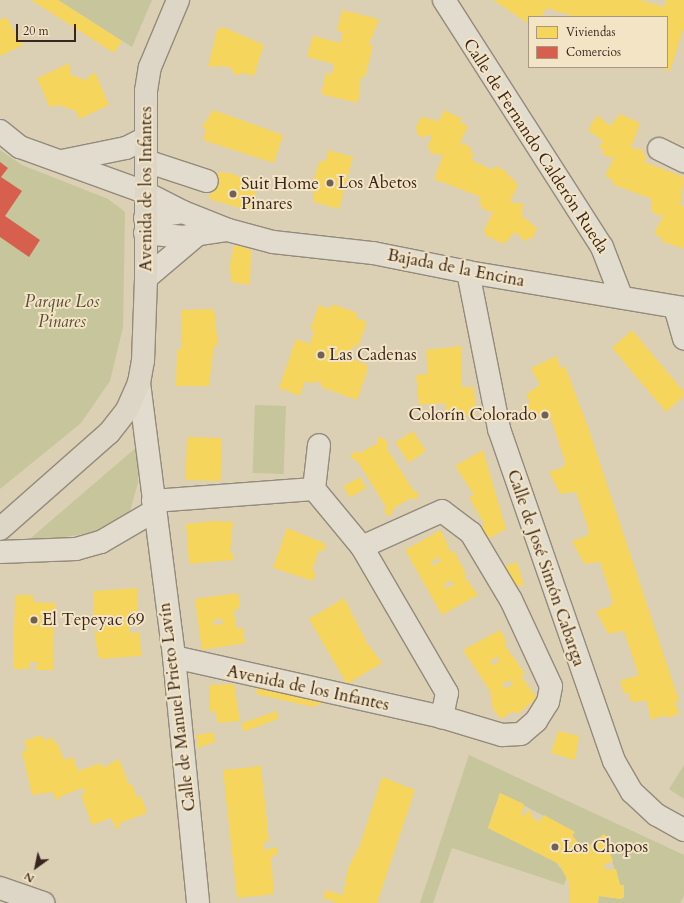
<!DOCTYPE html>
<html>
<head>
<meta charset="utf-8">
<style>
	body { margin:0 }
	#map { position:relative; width:684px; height:903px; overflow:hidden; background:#dbcfb4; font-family:Cardo,serif }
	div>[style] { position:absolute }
	.green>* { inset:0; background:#c7c59b; transform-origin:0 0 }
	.homes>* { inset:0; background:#f6d55c; transform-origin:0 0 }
	.shops>* { inset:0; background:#d6604d }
	.roads { filter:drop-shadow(1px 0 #948a7b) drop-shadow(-1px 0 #948a7b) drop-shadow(0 1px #948a7b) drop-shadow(0 -1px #948a7b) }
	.minor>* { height:22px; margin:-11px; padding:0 11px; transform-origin:11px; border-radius:11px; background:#e2dcce }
	.major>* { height:22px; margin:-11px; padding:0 11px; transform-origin:11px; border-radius:11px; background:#ddd6c6 }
	.dots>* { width:11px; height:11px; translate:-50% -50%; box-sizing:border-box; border:2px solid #f2e4c4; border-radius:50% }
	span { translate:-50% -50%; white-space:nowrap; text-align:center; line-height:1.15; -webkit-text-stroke:4px #f2e4c4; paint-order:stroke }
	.street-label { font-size:17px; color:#39251e }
	.poi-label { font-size:17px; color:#39251e }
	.left { translate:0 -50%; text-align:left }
	.right { translate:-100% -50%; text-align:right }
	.park-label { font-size:17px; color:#584b38; font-style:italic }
	.legend { position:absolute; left:528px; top:16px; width:140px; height:52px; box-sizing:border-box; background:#f2e4c4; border:1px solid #a89882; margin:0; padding:5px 7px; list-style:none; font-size:12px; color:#39251e }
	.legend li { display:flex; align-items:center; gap:8px; height:20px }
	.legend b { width:20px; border:1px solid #a89882 }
	.north { position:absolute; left:16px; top:847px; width:40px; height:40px; -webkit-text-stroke:3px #f2e4c4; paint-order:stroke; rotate:213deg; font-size:11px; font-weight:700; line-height:16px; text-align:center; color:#39251e }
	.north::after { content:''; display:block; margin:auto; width:14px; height:18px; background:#39251e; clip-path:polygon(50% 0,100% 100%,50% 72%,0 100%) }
	.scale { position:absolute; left:16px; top:24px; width:60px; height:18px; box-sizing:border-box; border:2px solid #39251e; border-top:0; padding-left:5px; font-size:12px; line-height:14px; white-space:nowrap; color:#39251e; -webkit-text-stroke:3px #f2e4c4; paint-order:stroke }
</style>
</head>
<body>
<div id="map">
	<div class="green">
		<div style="clip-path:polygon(58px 0,152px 0,132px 47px)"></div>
		<div style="clip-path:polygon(0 150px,22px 165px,108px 199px,125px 212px,123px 327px,110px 381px,81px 423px,0 489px)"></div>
		<div style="left:255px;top:405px;width:31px;height:68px;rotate:2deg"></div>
		<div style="clip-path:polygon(138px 446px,138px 483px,130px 511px,111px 526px,90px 533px,40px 541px,31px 538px)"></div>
		<div style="clip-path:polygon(469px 755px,684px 855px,684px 895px,680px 903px,598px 903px,599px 896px,621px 899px,624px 896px,624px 885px,620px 885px,607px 846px,610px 843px,604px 834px,584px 850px,572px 835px,575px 832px,500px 793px,488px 828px,553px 859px,567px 876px,564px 885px,452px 848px,433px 903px,420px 903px)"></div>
		<div style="clip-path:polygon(684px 765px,684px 799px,669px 789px)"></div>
	</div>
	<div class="homes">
		<div style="clip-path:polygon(31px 0,58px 0,122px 41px,114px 53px)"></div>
		<div style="clip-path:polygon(493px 0,640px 0,664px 7px,666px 0,684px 0,684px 26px,670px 71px,659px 67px,667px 67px,667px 17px,576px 17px,547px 8px,541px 17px,529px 17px,529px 24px)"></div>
		<div style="clip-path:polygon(342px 10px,379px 19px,369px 45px,373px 46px,365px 77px,361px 76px,358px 103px,321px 94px,326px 73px,332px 75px,334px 64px,307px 57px,313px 36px,340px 43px,343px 32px,337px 31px)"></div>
		<div style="clip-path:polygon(6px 17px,23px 45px,0 56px,0 20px)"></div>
		<div style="clip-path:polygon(223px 27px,264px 45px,254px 76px,242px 73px,236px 76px,231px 68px,224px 66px,208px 67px,217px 30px)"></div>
		<div style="clip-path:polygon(69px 63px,71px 75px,85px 80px,95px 72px,109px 105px,79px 119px,76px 111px,58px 105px,50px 108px,37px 78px)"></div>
		<div style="clip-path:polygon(213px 110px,283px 135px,274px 163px,203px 140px,206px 130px,202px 127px)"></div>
		<div style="clip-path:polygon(444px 110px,462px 119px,460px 122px,468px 126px,459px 146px,463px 143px,471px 148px,470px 151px,474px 154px,471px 160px,493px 170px,495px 166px,504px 170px,518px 185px,510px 202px,523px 204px,522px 216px,537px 228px,532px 239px,528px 238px,526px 242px,515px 232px,504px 244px,486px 236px,484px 230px,494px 210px,490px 212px,481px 208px,483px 205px,478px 202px,481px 197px,434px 179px,443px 155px,429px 153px,431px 149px,427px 147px,432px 137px,427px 134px,425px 138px,416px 134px,418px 130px,415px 129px,421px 117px,439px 121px)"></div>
		<div style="clip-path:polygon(620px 114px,640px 123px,631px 148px,644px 150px,642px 154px,647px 156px,644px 162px,684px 177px,680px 205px,684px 206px,684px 249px,661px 241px,662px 238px,654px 234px,664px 214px,659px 216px,651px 211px,652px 199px,612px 184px,614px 181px,605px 176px,615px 156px,611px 158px,602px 154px,604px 150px,599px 148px,603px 141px,588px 130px,597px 115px,610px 126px)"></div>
		<div style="clip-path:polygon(328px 150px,353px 157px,339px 209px,314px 202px,314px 179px,319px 162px,326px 160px)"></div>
		<div style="clip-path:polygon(219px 172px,234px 174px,258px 186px,250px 211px,209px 199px,212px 190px,206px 188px)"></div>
		<div style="clip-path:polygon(240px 245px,251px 251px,250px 285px,231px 282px,230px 264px,234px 246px)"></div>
		<div style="clip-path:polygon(332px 304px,357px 313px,356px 318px,367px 322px,358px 347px,354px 345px,349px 358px,366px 364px,368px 369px,357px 400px,321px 387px,322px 383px,314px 381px,313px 384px,305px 381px,300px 396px,279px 388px,296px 339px,310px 344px,314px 331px,310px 329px,319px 305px,330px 309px)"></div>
		<div style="clip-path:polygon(214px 309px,218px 346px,214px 346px,209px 386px,176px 386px,177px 349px,182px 349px,181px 310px)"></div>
		<div style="clip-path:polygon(632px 330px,684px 392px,684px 396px,666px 412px,612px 348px)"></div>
		<div style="clip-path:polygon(461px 346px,462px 387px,474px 387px,476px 416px,446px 418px,445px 403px,419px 405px,416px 375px,428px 374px,426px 350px)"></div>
		<div style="clip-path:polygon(557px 356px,560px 368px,565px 366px,588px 427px,679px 701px,675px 702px,679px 714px,667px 718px,666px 715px,651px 720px,647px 701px,631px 702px,628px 692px,624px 694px,620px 681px,639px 675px,637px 670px,624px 631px,608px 634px,596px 611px,611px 606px,613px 601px,600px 562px,584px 564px,572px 541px,587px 536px,589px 531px,576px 492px,560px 494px,549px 472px,564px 467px,565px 461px,550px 416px,545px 413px,531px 418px,526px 405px,530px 404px,526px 394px,540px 385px,531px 368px)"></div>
		<div style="left:413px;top:431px;width:24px;height:21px;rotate:57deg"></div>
		<div style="left:187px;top:437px;width:35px;height:43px;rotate:2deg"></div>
		<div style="clip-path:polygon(378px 437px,386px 439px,388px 450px,413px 490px,419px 493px,416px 500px,411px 498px,394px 508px,390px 517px,384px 512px,386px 507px,358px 462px,350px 457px,355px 451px,360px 453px,378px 443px)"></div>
		<div style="clip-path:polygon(483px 450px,506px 529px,488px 539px,481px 527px,485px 525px,469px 497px,474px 495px,455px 466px)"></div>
		<div style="left:360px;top:477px;width:13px;height:19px;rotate:61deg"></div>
		<div style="clip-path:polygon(214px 521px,233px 522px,230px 553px,234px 553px,234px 560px,189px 564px,186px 524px)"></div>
		<div style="clip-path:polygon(287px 528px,326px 544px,323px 552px,319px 550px,312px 571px,316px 573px,313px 581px,273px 568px)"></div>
		<div style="clip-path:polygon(evenodd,441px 530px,451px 553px,454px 551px,466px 574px,464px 576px,478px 595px,442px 615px,405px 550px,441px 530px,439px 557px,441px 561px,433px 566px,431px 562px,439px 557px,441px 530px,452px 580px,454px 584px,446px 589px,444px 584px,452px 580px)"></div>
		<div style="clip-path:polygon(517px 562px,524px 585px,516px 587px,503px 567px)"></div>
		<div style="clip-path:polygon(137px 588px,138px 612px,129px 612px,130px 633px,140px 632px,141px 656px,99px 659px,94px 632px,102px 632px,101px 617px,93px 617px,94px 591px)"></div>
		<div style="clip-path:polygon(evenodd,238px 593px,240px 609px,234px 610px,235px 619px,237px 629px,243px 628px,245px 643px,202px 650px,195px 599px,238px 593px,222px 619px,223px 624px,214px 625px,213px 620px,222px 619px)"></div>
		<div style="clip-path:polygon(15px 595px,33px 595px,33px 602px,55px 603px,53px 670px,36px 670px,37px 662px,29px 662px,29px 669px,13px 669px)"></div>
		<div style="clip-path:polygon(344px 598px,367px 643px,382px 663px,347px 684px,309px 619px)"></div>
		<div style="clip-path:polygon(evenodd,500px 630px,507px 642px,504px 644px,525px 674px,521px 676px,537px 698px,519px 713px,512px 712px,501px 719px,493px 709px,490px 691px,463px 650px,500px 630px,497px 657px,500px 661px,492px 665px,490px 661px,497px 657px,500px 630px,510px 680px,513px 684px,505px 689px,502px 684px,510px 680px)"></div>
		<div style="clip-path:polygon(234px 684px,240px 721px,217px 723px,216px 712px,209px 711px,210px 685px)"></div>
		<div style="clip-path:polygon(258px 684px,331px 700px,313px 707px,256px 694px)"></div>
		<div style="clip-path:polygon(277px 711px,278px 719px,243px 732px,242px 723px)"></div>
		<div style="clip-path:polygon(558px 731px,579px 736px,575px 760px,551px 753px)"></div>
		<div style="clip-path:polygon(214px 732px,215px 742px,198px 748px,196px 735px)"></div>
		<div style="clip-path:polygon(42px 735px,44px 741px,52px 737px,54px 743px,57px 742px,64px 760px,73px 757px,78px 771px,101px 763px,103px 768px,119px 759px,129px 785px,132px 784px,137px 798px,141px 796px,147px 813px,120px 823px,120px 828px,116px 829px,111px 818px,92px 825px,81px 795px,85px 793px,83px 788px,61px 796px,57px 802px,53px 792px,32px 795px,22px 752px,27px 750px,24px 741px)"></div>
		<div style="clip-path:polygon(261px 766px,269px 841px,263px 842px,264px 850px,277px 847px,278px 855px,271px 856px,274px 894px,237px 898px,223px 770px)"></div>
		<div style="clip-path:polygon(382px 777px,415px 790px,377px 903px,337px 903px,323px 898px,326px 890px,343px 895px,348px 868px,360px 845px)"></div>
		<div style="clip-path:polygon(500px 793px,524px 804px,521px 817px,530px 810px,533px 818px,539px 822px,544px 815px,575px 832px,572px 835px,584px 850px,604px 834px,611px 844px,607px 846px,613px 861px,604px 865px,606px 870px,616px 869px,620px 885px,624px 885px,624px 897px,621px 899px,599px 896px,598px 903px,570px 903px,569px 883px,559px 864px,488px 828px)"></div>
	</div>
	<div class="shops">
		<div style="clip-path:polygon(0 162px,8px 168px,1px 177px,22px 191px,5px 216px,40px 240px,29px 257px,0 237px)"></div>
	</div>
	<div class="roads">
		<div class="minor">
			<div style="left:444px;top:0;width:293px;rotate:57.4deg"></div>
			<div style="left:602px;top:247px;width:53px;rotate:68.8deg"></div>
			<div style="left:0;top:131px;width:26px;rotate:39deg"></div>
			<div style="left:20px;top:147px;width:132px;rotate:19.9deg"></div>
			<div style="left:144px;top:192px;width:44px;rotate:27.1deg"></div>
			<div style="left:659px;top:149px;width:28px;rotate:26deg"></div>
			<div style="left:62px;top:161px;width:65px;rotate:-11.5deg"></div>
			<div style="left:126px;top:148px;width:22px;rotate:-27deg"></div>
			<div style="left:146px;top:161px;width:64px;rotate:18.2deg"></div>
			<div style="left:145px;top:218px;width:38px;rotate:-9deg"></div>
			<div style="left:183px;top:212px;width:48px;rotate:21.8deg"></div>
			<div style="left:228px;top:230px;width:47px;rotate:14.9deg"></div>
			<div style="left:273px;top:242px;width:101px;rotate:6.3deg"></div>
			<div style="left:373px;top:253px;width:97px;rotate:11.3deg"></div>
			<div style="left:468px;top:272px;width:219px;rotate:9.5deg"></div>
			<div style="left:145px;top:233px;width:36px;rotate:6deg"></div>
			<div style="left:181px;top:237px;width:47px;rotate:-8.7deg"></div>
			<div style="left:468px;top:272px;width:160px;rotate:78.8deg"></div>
			<div style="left:499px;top:429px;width:351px;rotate:70.9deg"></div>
			<div style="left:614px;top:761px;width:36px;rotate:60deg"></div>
			<div style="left:632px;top:792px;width:34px;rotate:43deg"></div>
			<div style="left:657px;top:815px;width:31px;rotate:29deg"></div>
			<div style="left:146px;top:278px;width:68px;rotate:-40.2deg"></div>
			<div style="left:675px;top:307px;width:33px;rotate:74deg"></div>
			<div style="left:139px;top:383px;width:276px;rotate:82.7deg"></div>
			<div style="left:174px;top:657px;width:247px;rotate:84.4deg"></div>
			<div style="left:314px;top:489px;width:44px;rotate:-83.5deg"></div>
			<div style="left:153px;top:501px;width:161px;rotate:-4.3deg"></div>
			<div style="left:314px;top:489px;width:75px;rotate:50.4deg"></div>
			<div style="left:362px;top:547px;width:169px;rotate:59.8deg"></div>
			<div style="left:447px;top:693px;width:25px;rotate:102deg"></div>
			<div style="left:0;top:552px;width:76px;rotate:-2.3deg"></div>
			<div style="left:76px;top:549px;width:26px;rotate:-16deg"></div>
			<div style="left:101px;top:542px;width:61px;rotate:-30.3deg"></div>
			<div style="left:174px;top:657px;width:275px;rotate:12.6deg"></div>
			<div style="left:442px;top:717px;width:63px;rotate:16.7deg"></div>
			<div style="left:502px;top:735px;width:19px;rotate:-3deg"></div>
			<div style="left:521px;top:734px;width:20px;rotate:-41deg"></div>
			<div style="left:536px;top:721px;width:22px;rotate:-58deg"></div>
			<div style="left:548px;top:702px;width:16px;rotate:-79deg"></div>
			<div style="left:551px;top:686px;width:95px;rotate:-114.9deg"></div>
			<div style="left:511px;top:600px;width:78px;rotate:-120.8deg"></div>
			<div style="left:471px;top:533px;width:36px;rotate:-143deg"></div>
			<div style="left:442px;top:511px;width:88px;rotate:155.8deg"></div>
		</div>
		<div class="major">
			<div style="left:0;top:529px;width:145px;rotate:-41.4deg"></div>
			<div style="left:109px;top:433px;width:29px;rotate:-52deg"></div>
			<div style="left:127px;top:410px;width:30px;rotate:-66deg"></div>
			<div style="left:139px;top:383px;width:22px;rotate:-80deg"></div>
			<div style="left:143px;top:361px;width:83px;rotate:-87.9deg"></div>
			<div style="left:146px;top:278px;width:187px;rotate:-90deg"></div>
			<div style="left:146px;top:91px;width:24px;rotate:-81deg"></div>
			<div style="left:150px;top:67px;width:73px;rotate:-67.3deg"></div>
			<div style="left:0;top:888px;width:46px;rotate:19.2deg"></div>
		</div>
	</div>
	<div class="dots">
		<div style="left:330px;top:183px;background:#726052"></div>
		<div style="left:233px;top:194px;background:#726052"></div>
		<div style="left:321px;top:355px;background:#726052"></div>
		<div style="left:545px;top:415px;background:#726052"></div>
		<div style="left:34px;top:620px;background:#726052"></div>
		<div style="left:555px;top:847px;background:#726052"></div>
	</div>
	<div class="street-label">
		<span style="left:536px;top:146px;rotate:57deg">Calle de Fernando Calderón Rueda</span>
		<span style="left:146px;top:189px;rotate:-90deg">Avenida de los Infantes</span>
		<span style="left:456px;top:268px;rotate:11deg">Bajada de la Encina</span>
		<span style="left:546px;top:568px;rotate:71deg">Calle de José Simón Cabarga</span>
		<span style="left:308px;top:688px;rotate:12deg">Avenida de los Infantes</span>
		<span style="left:177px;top:707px;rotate:-97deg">Calle de Manuel Prieto Lavín</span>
	</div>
	<div class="poi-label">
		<span class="left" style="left:338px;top:183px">Los Abetos</span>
		<span class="left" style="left:241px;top:194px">Suit Home<br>Pinares</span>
		<span class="left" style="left:329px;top:355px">Las Cadenas</span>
		<span class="right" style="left:537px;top:415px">Colorín Colorado</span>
		<span class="left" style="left:42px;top:620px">El Tepeyac 69</span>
		<span class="left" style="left:563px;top:847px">Los Chopos</span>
	</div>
	<div class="park-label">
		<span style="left:62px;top:312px">Parque Los<br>Pinares</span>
	</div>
	<ul class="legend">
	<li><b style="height:11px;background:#f6d55c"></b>Viviendas</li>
	<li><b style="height:11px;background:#d6604d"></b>Comercios</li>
	</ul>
	<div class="north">N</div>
	<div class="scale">20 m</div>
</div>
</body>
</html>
